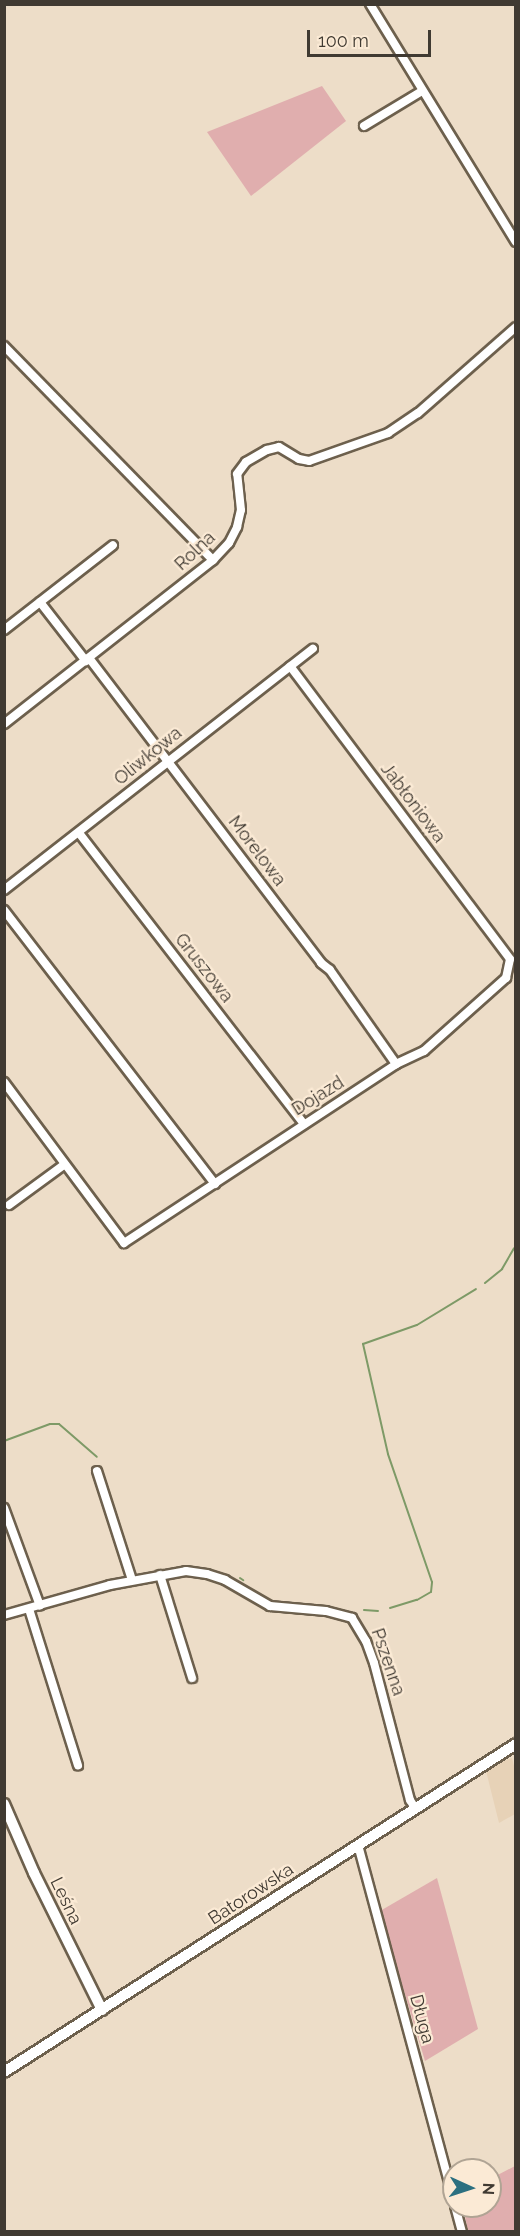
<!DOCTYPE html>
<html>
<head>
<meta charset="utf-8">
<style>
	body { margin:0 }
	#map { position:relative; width:520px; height:2236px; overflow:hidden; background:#edddc8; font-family:Raleway,sans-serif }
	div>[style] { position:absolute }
	.built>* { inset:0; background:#e7d2b7 }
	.green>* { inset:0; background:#e0aeae }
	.stream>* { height:2px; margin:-1px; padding:0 1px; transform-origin:1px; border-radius:1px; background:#7e9a67 }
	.roads { filter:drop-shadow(2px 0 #6d604d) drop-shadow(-2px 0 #6d604d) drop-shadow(0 2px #6d604d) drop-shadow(0 -2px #6d604d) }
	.minor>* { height:8px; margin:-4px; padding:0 4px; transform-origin:4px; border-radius:4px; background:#fff }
	.tertiary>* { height:10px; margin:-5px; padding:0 5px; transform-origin:5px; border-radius:5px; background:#fff }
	span { translate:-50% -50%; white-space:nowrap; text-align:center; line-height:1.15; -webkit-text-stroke:4.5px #fbead5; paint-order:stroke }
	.street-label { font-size:18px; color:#403a32 }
	.frame { position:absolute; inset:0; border:6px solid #403a32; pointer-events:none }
	.north { position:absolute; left:442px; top:2158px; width:60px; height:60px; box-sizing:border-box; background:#fbead5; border:2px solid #b0a494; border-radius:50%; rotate:93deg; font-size:16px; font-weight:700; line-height:24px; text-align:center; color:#403a32 }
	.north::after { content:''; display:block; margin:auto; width:21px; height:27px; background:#2c7080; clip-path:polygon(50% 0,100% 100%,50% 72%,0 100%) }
	.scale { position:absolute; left:307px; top:30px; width:124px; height:27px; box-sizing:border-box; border:3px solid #403a32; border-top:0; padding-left:8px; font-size:18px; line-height:21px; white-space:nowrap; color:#403a32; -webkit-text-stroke:4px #fbead5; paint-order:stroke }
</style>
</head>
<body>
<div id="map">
	<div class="built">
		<div style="clip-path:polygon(512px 1758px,515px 1770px,515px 1814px,499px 1823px,485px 1767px)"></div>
	</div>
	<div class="green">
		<div style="clip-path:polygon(322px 86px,346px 121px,251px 196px,207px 132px)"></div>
		<div style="clip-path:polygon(437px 1878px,478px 2029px,425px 2061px,380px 1911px)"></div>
		<div style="clip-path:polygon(515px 2166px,515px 2231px,468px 2231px,463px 2206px,490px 2206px,490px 2179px)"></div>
	</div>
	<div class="stream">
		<div style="left:485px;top:1283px;width:22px;rotate:-39deg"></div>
		<div style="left:502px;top:1269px;width:24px;rotate:-60deg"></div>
		<div style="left:4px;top:1441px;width:49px;rotate:-20.3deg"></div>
		<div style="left:50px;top:1424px;width:9px"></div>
		<div style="left:59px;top:1424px;width:50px;rotate:41deg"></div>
		<div style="left:240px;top:1578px;width:4px;rotate:34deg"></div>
		<div style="left:390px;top:1608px;width:28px;rotate:-17deg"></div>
		<div style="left:417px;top:1600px;width:16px;rotate:-30deg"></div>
		<div style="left:431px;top:1592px;width:10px;rotate:-84deg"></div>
		<div style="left:432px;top:1582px;width:135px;rotate:-109deg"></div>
		<div style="left:388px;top:1454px;width:113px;rotate:-102.8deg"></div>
		<div style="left:363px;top:1344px;width:57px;rotate:-19.4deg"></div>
		<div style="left:417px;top:1325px;width:69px;rotate:-31.4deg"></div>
		<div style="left:364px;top:1610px;width:14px;rotate:4deg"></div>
	</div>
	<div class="roads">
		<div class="minor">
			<div style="left:370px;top:4px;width:279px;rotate:58.5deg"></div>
			<div style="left:364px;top:126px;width:68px;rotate:-31.1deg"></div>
			<div style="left:4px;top:346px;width:299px;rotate:45.7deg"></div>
			<div style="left:40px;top:602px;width:75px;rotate:52.1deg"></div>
			<div style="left:4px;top:630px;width:138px;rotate:-37.9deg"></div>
			<div style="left:89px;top:658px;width:383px;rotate:52.7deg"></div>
			<div style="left:321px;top:963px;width:11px;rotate:38deg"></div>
			<div style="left:330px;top:970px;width:115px;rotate:54.9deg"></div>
			<div style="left:4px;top:724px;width:266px;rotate:-38.1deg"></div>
			<div style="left:213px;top:560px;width:23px;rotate:-47deg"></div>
			<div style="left:229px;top:543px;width:18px;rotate:-63deg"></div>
			<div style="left:237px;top:527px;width:17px;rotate:-77deg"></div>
			<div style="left:241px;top:510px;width:36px;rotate:-96deg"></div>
			<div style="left:237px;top:474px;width:15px;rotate:-53deg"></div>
			<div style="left:246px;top:462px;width:24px;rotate:-30deg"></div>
			<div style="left:267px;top:450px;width:12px;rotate:-14deg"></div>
			<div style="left:279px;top:447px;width:23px;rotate:31deg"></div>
			<div style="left:299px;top:459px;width:10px;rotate:11deg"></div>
			<div style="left:309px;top:461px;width:84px;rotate:-19.5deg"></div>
			<div style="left:388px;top:433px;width:36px;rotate:-34deg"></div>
			<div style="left:418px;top:413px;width:130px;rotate:-41.3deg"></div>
			<div style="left:79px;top:833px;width:368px;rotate:52.3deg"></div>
			<div style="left:4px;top:890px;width:392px;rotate:-38deg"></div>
			<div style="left:4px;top:910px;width:346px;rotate:52.4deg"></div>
			<div style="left:4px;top:1082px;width:201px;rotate:53.3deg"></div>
			<div style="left:124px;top:1243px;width:326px;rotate:-33.3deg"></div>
			<div style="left:396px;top:1064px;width:31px;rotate:-25deg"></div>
			<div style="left:424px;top:1051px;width:110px;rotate:-41.7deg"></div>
			<div style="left:506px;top:978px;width:19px;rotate:-78deg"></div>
			<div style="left:510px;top:959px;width:366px;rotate:-126.9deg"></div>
			<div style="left:9px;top:1205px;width:69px;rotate:-36.2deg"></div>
			<div style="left:97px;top:1471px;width:114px;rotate:72.2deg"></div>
			<div style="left:4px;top:1508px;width:104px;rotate:69.8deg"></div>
			<div style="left:160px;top:1575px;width:108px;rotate:72.7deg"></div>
			<div style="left:29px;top:1609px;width:164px;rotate:72.6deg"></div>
			<div style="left:4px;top:1615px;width:110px;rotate:-15.8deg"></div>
			<div style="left:110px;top:1585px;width:77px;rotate:-10.4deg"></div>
			<div style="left:186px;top:1571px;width:21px;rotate:8deg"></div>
			<div style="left:207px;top:1574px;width:19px;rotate:18deg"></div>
			<div style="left:225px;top:1580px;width:52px;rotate:30deg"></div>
			<div style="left:270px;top:1606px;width:56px;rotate:5.1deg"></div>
			<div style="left:326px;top:1611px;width:27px;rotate:15deg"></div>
			<div style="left:352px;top:1618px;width:27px;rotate:59deg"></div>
			<div style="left:366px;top:1641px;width:23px;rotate:70deg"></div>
			<div style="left:374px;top:1663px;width:142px;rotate:75.3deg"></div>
			<div style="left:410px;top:1800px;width:9px;rotate:58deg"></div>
			<div style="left:358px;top:1845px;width:370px;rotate:74.9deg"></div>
			<div style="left:455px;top:2206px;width:27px;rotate:75deg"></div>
		</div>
		<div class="tertiary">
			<div style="left:4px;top:1804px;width:75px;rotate:66.5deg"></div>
			<div style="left:34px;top:1873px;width:153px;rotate:63.6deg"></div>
			<div style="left:4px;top:2072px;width:608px;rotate:-32.64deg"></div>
		</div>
	</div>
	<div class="street-label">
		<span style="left:195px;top:551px;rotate:-43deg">Rolna</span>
		<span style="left:148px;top:756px;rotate:-39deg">Oliwkowa</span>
		<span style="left:413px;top:803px;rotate:53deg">Jabłoniowa</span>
		<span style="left:257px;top:851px;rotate:53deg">Morelowa</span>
		<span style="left:204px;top:968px;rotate:52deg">Gruszowa</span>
		<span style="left:318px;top:1096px;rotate:-32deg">Dojazd</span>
		<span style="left:388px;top:1662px;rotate:71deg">Pszenna</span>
		<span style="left:251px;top:1894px;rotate:-33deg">Batorowska</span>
		<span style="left:66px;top:1901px;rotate:64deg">Leśna</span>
		<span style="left:422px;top:2019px;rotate:75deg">Długa</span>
	</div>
	<div class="frame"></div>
	<div class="north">N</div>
	<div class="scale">100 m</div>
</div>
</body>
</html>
